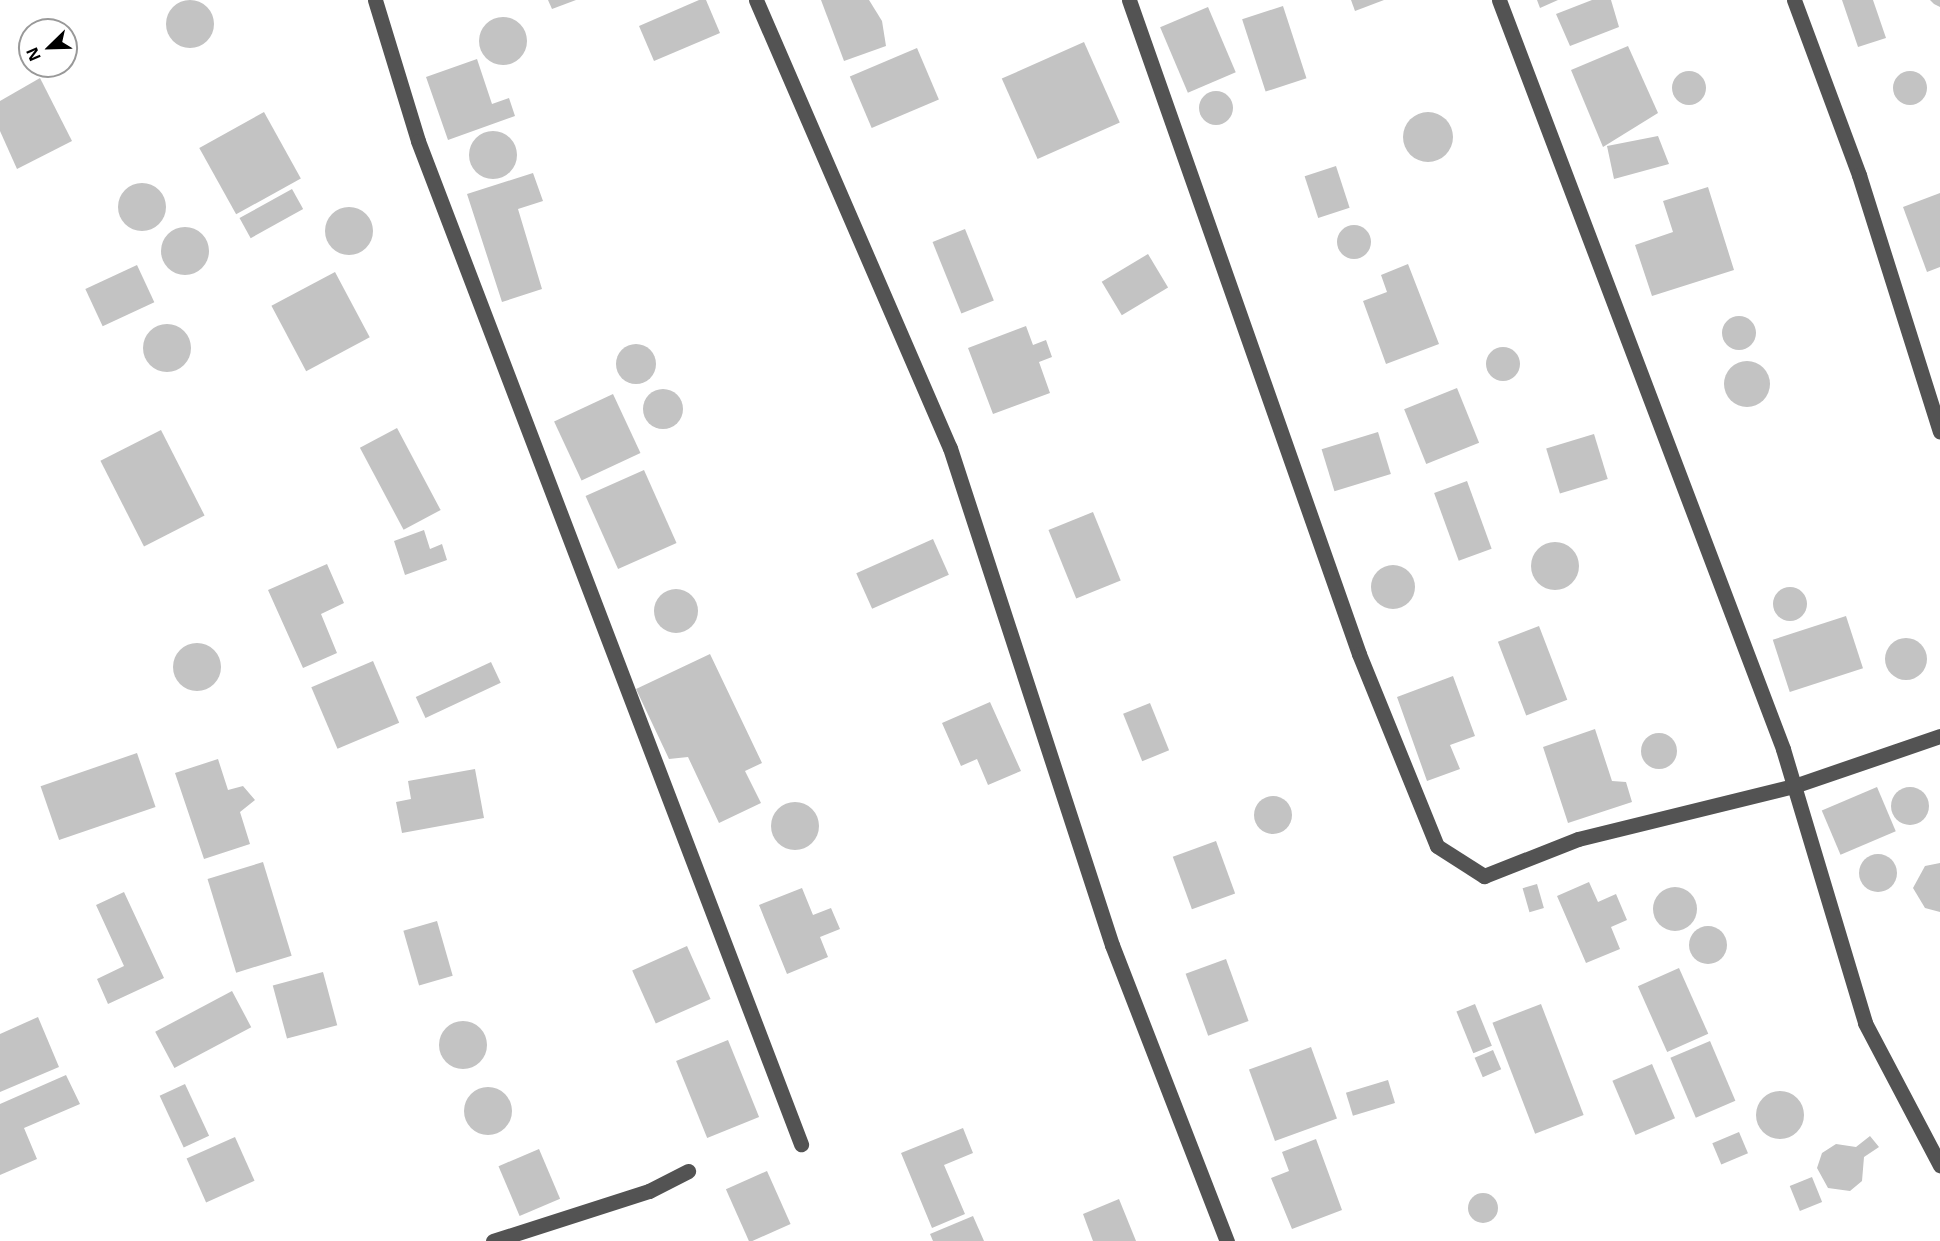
<!DOCTYPE html>
<html>
<head>
<meta charset="utf-8">
<style>
	body { margin:0 }
	#map { position:relative; width:1940px; height:1241px; overflow:hidden; background:#fff; font-family:"Open Sans",sans-serif }
	div>[style] { position:absolute }
	.building>* { inset:0; background:#c3c3c3; transform-origin:0 0 }
	.round { border-radius:50% }
	.minor>* { height:15px; margin:-7.5px; padding:0 7.5px; transform-origin:7.5px; border-radius:7.5px; background:#535353 }
	span { translate:-50% -50%; white-space:nowrap; text-align:center; line-height:1.15; -webkit-text-stroke:6px #fff; paint-order:stroke }
	.north { position:absolute; left:18px; top:18px; width:60px; height:60px; box-sizing:border-box; background:#fff; border:2px solid #999; border-radius:50%; rotate:247deg; font-size:16px; font-weight:700; line-height:24px; text-align:center; color:#000 }
	.north::after { content:''; display:block; margin:auto; width:21px; height:27px; background:#000; clip-path:polygon(50% 0,100% 100%,50% 72%,0 100%) }
</style>
</head>
<body>
<div id="map">
	<div class="building">
		<div class="round" style="left:166px;top:0;width:48px;height:48px"></div>
		<div style="clip-path:polygon(548px 0,576px 0,552px 9px)"></div>
		<div style="clip-path:polygon(699px 0,706px 0,720px 33px,654px 61px,639px 26px)"></div>
		<div style="clip-path:polygon(821px 0,869px 0,882px 21px,886px 46px,844px 61px)"></div>
		<div style="clip-path:polygon(1351px 0,1384px 0,1355px 11px)"></div>
		<div style="clip-path:polygon(1537px 0,1558px 0,1540px 8px)"></div>
		<div style="clip-path:polygon(1592px 0,1611px 0,1619px 27px,1570px 46px,1556px 14px)"></div>
		<div style="clip-path:polygon(1842px 0,1873px 0,1886px 38px,1858px 47px)"></div>
		<div style="clip-path:polygon(1930px 0,1940px 0,1940px 7px,1934px 4px)"></div>
		<div style="left:1283px;top:6px;width:76px;height:43px;rotate:72deg"></div>
		<div style="left:1208px;top:7px;width:71px;height:52px;rotate:67deg"></div>
		<div class="round" style="left:479px;top:17px;width:48px;height:48px"></div>
		<div style="left:1084px;top:42px;width:88px;height:90px;rotate:66deg"></div>
		<div style="clip-path:polygon(1628px 46px,1658px 113px,1603px 147px,1571px 70px)"></div>
		<div style="left:917px;top:48px;width:56px;height:73px;rotate:67deg"></div>
		<div style="clip-path:polygon(477px 59px,492px 104px,509px 98px,515px 116px,448px 140px,426px 77px)"></div>
		<div class="round" style="left:1672px;top:71px;width:34px;height:34px"></div>
		<div class="round" style="left:1893px;top:71px;width:34px;height:34px"></div>
		<div style="clip-path:polygon(40px 78px,72px 141px,17px 169px,0 131px,0 101px)"></div>
		<div class="round" style="left:1199px;top:91px;width:34px;height:34px"></div>
		<div class="round" style="left:1403px;top:112px;width:50px;height:50px"></div>
		<div style="left:264px;top:112px;width:76px;height:74px;rotate:61deg"></div>
		<div class="round" style="left:469px;top:131px;width:48px;height:48px"></div>
		<div style="clip-path:polygon(1658px 136px,1669px 164px,1614px 179px,1607px 146px)"></div>
		<div style="left:1336px;top:166px;width:44px;height:33px;rotate:72deg"></div>
		<div style="clip-path:polygon(533px 173px,543px 201px,518px 209px,542px 289px,502px 302px,467px 194px)"></div>
		<div class="round" style="left:118px;top:183px;width:48px;height:48px"></div>
		<div style="clip-path:polygon(1708px 187px,1734px 270px,1652px 296px,1635px 245px,1673px 232px,1663px 201px)"></div>
		<div style="left:292px;top:189px;width:23px;height:60px;rotate:61deg"></div>
		<div style="clip-path:polygon(1940px 193px,1940px 267px,1927px 272px,1903px 207px)"></div>
		<div class="round" style="left:325px;top:207px;width:48px;height:48px"></div>
		<div class="round" style="left:1337px;top:225px;width:34px;height:34px"></div>
		<div class="round" style="left:161px;top:227px;width:48px;height:48px"></div>
		<div style="left:965px;top:229px;width:77px;height:35px;rotate:68deg"></div>
		<div style="left:1148px;top:254px;width:39px;height:54px;rotate:59deg"></div>
		<div style="clip-path:polygon(1408px 264px,1439px 344px,1386px 364px,1363px 301px,1387px 292px,1381px 275px)"></div>
		<div style="left:137px;top:265px;width:41px;height:57px;rotate:65deg"></div>
		<div style="left:335px;top:272px;width:74px;height:72px;rotate:62deg"></div>
		<div class="round" style="left:1722px;top:316px;width:34px;height:34px"></div>
		<div class="round" style="left:143px;top:324px;width:48px;height:48px"></div>
		<div style="clip-path:polygon(1026px 326px,1033px 345px,1046px 340px,1052px 357px,1039px 362px,1050px 393px,993px 414px,968px 348px)"></div>
		<div class="round" style="left:616px;top:344px;width:40px;height:40px"></div>
		<div class="round" style="left:1486px;top:347px;width:34px;height:34px"></div>
		<div class="round" style="left:1724px;top:361px;width:46px;height:46px"></div>
		<div style="left:1457px;top:388px;width:59px;height:57px;rotate:68deg"></div>
		<div class="round" style="left:643px;top:389px;width:40px;height:40px"></div>
		<div style="left:613px;top:394px;width:65px;height:65px;rotate:65deg"></div>
		<div style="left:397px;top:428px;width:93px;height:42px;rotate:62deg"></div>
		<div style="left:161px;top:430px;width:96px;height:68px;rotate:63deg"></div>
		<div style="left:1378px;top:432px;width:44px;height:59px;rotate:73deg"></div>
		<div style="left:1594px;top:434px;width:47px;height:50px;rotate:73deg"></div>
		<div style="left:644px;top:470px;width:80px;height:64px;rotate:66deg"></div>
		<div style="left:1467px;top:481px;width:72px;height:35px;rotate:70deg"></div>
		<div style="left:1093px;top:512px;width:74px;height:48px;rotate:68deg"></div>
		<div style="clip-path:polygon(424px 530px,430px 549px,442px 544px,447px 560px,405px 575px,394px 541px)"></div>
		<div style="left:933px;top:539px;width:39px;height:84px;rotate:66deg"></div>
		<div class="round" style="left:1531px;top:542px;width:48px;height:48px"></div>
		<div style="clip-path:polygon(327px 564px,344px 603px,321px 614px,337px 653px,303px 668px,268px 590px)"></div>
		<div class="round" style="left:1371px;top:565px;width:44px;height:44px"></div>
		<div class="round" style="left:1773px;top:587px;width:34px;height:34px"></div>
		<div class="round" style="left:654px;top:589px;width:44px;height:44px"></div>
		<div style="left:1846px;top:616px;width:55px;height:77px;rotate:72deg"></div>
		<div style="left:1539px;top:626px;width:79px;height:44px;rotate:69deg"></div>
		<div class="round" style="left:1885px;top:638px;width:42px;height:42px"></div>
		<div class="round" style="left:173px;top:643px;width:48px;height:48px"></div>
		<div style="clip-path:polygon(710px 654px,762px 763px,745px 771px,761px 803px,719px 823px,688px 757px,669px 759px,636px 689px)"></div>
		<div style="left:373px;top:661px;width:67px;height:67px;rotate:67deg"></div>
		<div style="left:491px;top:662px;width:23px;height:83px;rotate:65deg"></div>
		<div style="clip-path:polygon(1453px 676px,1475px 736px,1450px 745px,1460px 769px,1427px 781px,1397px 697px)"></div>
		<div style="clip-path:polygon(990px 702px,1021px 771px,988px 785px,977px 759px,961px 766px,942px 723px)"></div>
		<div style="left:1150px;top:703px;width:51px;height:29px;rotate:68deg"></div>
		<div style="clip-path:polygon(1595px 729px,1612px 781px,1626px 782px,1632px 802px,1568px 823px,1543px 747px)"></div>
		<div class="round" style="left:1641px;top:733px;width:36px;height:36px"></div>
		<div style="left:137px;top:753px;width:57px;height:102px;rotate:71deg"></div>
		<div style="clip-path:polygon(218px 759px,228px 790px,243px 786px,255px 800px,240px 812px,250px 844px,204px 859px,175px 773px)"></div>
		<div style="clip-path:polygon(475px 769px,484px 818px,402px 833px,396px 802px,411px 799px,408px 781px)"></div>
		<div style="left:1877px;top:787px;width:48px;height:60px;rotate:67deg"></div>
		<div class="round" style="left:1891px;top:787px;width:38px;height:38px"></div>
		<div class="round" style="left:1254px;top:796px;width:38px;height:38px"></div>
		<div class="round" style="left:771px;top:802px;width:48px;height:48px"></div>
		<div style="left:1216px;top:841px;width:56px;height:46px;rotate:70deg"></div>
		<div class="round" style="left:1859px;top:854px;width:38px;height:38px"></div>
		<div style="left:263px;top:862px;width:98px;height:58px;rotate:73deg"></div>
		<div style="clip-path:polygon(1940px 863px,1940px 912px,1925px 908px,1913px 888px,1925px 866px)"></div>
		<div style="clip-path:polygon(1589px 882px,1598px 902px,1616px 894px,1627px 920px,1611px 927px,1620px 949px,1586px 963px,1557px 896px)"></div>
		<div style="left:1537px;top:884px;width:25px;height:15px;rotate:74deg"></div>
		<div class="round" style="left:1653px;top:887px;width:44px;height:44px"></div>
		<div style="clip-path:polygon(802px 888px,813px 915px,831px 908px,840px 929px,820px 937px,828px 957px,787px 974px,759px 905px)"></div>
		<div style="clip-path:polygon(124px 892px,164px 978px,108px 1004px,97px 979px,124px 966px,96px 905px)"></div>
		<div style="left:437px;top:921px;width:57px;height:35px;rotate:74deg"></div>
		<div class="round" style="left:1689px;top:926px;width:38px;height:38px"></div>
		<div style="left:687px;top:946px;width:58px;height:60px;rotate:66deg"></div>
		<div style="left:1226px;top:959px;width:66px;height:43px;rotate:70deg"></div>
		<div style="left:1679px;top:968px;width:72px;height:45px;rotate:66deg"></div>
		<div style="left:323px;top:972px;width:55px;height:52px;rotate:75deg"></div>
		<div style="left:232px;top:991px;width:41px;height:87px;rotate:62deg"></div>
		<div style="left:1475px;top:1004px;width:45px;height:20px;rotate:68deg"></div>
		<div style="left:1541px;top:1004px;width:119px;height:52px;rotate:69deg"></div>
		<div style="clip-path:polygon(38px 1017px,59px 1067px,0 1092px,0 1034px)"></div>
		<div class="round" style="left:439px;top:1021px;width:48px;height:48px"></div>
		<div style="left:728px;top:1040px;width:83px;height:56px;rotate:68deg"></div>
		<div style="left:1710px;top:1041px;width:65px;height:43px;rotate:67deg"></div>
		<div style="left:1311px;top:1047px;width:76px;height:66px;rotate:70deg"></div>
		<div style="left:1493px;top:1050px;width:21px;height:20px;rotate:67deg"></div>
		<div style="left:1652px;top:1064px;width:59px;height:43px;rotate:67deg"></div>
		<div style="clip-path:polygon(66px 1075px,80px 1104px,24px 1128px,37px 1159px,0 1175px,0 1104px)"></div>
		<div style="left:1388px;top:1080px;width:24px;height:44px;rotate:73deg"></div>
		<div style="left:185px;top:1084px;width:57px;height:28px;rotate:65deg"></div>
		<div class="round" style="left:464px;top:1087px;width:48px;height:48px"></div>
		<div class="round" style="left:1756px;top:1091px;width:48px;height:48px"></div>
		<div style="clip-path:polygon(963px 1128px,973px 1153px,944px 1165px,965px 1214px,932px 1228px,901px 1153px)"></div>
		<div style="left:1739px;top:1132px;width:23px;height:29px;rotate:67deg"></div>
		<div style="clip-path:polygon(1870px 1136px,1879px 1147px,1864px 1157px,1862px 1181px,1850px 1191px,1828px 1188px,1817px 1168px,1822px 1153px,1836px 1144px,1856px 1147px)"></div>
		<div style="left:235px;top:1137px;width:48px;height:53px;rotate:66deg"></div>
		<div style="clip-path:polygon(1316px 1139px,1342px 1210px,1292px 1229px,1271px 1178px,1289px 1171px,1282px 1152px)"></div>
		<div style="left:539px;top:1149px;width:54px;height:44px;rotate:67deg"></div>
		<div style="left:767px;top:1171px;width:58px;height:45px;rotate:66deg"></div>
		<div style="left:1812px;top:1177px;width:27px;height:24px;rotate:68deg"></div>
		<div class="round" style="left:1468px;top:1193px;width:30px;height:30px"></div>
		<div style="clip-path:polygon(1119px 1199px,1136px 1241px,1093px 1241px,1083px 1214px)"></div>
		<div style="clip-path:polygon(973px 1216px,984px 1241px,933px 1241px,930px 1234px)"></div>
	</div>
	<div class="minor">
		<div style="left:375px;top:0;width:147px;rotate:73deg"></div>
		<div style="left:418px;top:141px;width:1074px;rotate:69.1deg"></div>
		<div style="left:756px;top:0;width:488px;rotate:66.6deg"></div>
		<div style="left:950px;top:448px;width:523px;rotate:71.95deg"></div>
		<div style="left:1112px;top:945px;width:318px;rotate:68.8deg"></div>
		<div style="left:1129px;top:0;width:693px;rotate:70.62deg"></div>
		<div style="left:1359px;top:654px;width:207px;rotate:67.9deg"></div>
		<div style="left:1437px;top:846px;width:56px;rotate:32.6deg"></div>
		<div style="left:1484px;top:876px;width:101px;rotate:-21.5deg"></div>
		<div style="left:1578px;top:839px;width:222px;rotate:-13.8deg"></div>
		<div style="left:1794px;top:786px;width:154px;rotate:-18.9deg"></div>
		<div style="left:1499px;top:0;width:801px;rotate:69.23deg"></div>
		<div style="left:1783px;top:749px;width:286px;rotate:73.3deg"></div>
		<div style="left:1865px;top:1023px;width:161px;rotate:62.2deg"></div>
		<div style="left:1794px;top:0;width:187px;rotate:69.6deg"></div>
		<div style="left:1859px;top:175px;width:269px;rotate:72.5deg"></div>
		<div style="left:493px;top:1241px;width:164px;rotate:-17.8deg"></div>
		<div style="left:649px;top:1191px;width:44px;rotate:-27.1deg"></div>
	</div>
	<div class="north">N</div>
</div>
</body>
</html>
